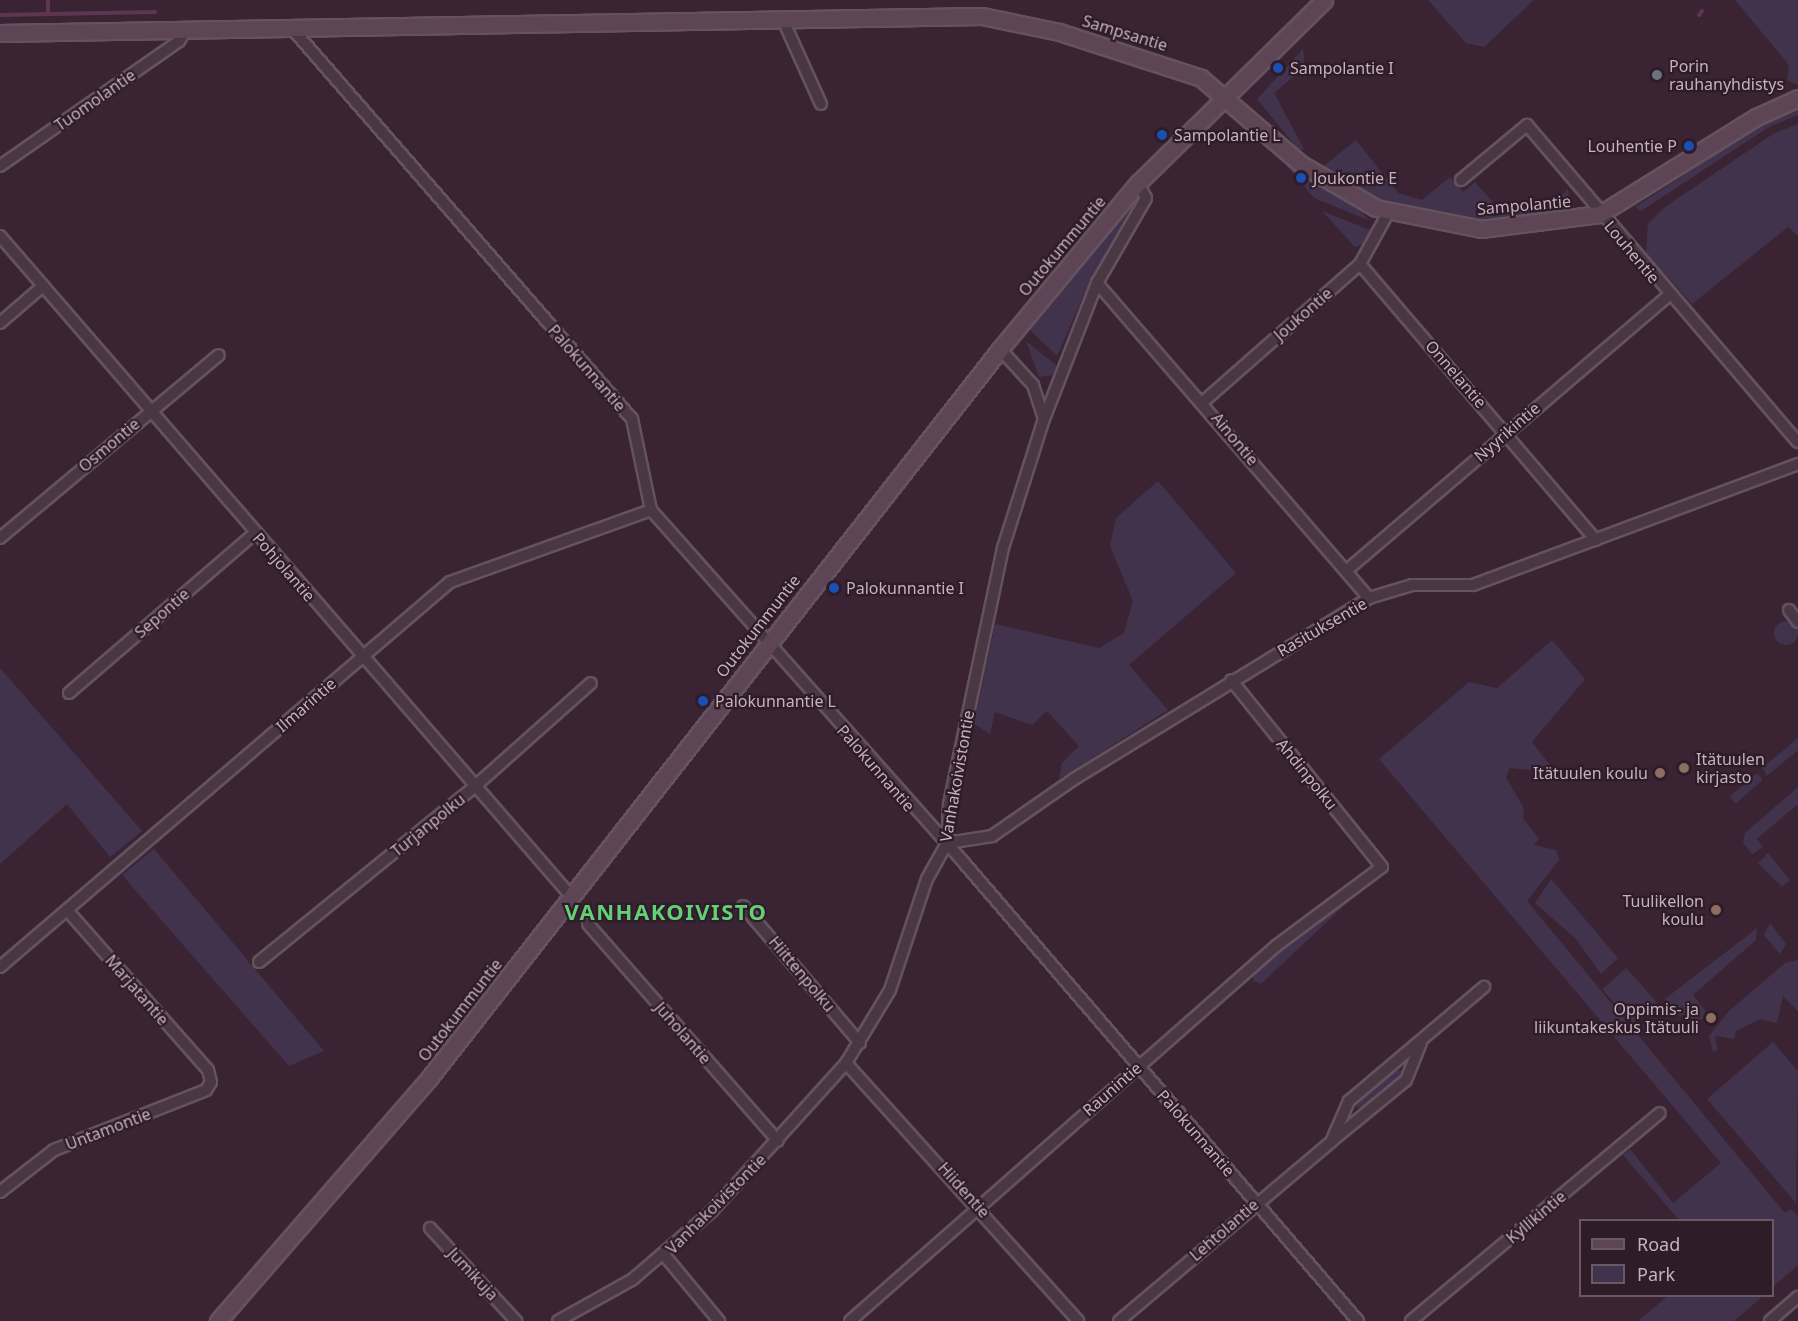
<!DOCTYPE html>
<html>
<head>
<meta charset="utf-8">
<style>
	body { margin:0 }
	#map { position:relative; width:1798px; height:1321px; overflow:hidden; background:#3a2333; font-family:"Noto Sans",sans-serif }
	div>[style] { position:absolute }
	.green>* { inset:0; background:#42334d; transform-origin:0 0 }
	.round { border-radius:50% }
	.stream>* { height:4px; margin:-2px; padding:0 2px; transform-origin:2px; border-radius:2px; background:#5e3652 }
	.roads { filter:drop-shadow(2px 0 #65525f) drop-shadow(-2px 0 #65525f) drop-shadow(0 2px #65525f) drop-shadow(0 -2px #65525f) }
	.street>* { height:10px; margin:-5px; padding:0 5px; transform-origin:5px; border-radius:5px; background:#4a3744 }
	.secondary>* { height:15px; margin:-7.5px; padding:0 7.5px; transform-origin:7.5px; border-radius:7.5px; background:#5d4555 }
	.dots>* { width:16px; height:16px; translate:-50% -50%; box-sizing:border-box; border:3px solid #2f1c29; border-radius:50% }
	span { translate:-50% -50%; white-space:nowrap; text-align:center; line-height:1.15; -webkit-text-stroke:4.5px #2f1c29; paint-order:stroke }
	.street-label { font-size:16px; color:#c6b2bf }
	.poi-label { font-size:16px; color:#c6b2bf }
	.left { translate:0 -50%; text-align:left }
	.right { translate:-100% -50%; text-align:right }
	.district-label { font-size:22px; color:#64cf76; font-weight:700; letter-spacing:1.5px }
	.legend { position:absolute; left:1579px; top:1219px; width:195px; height:78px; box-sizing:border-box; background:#2f1c29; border:2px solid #6b5865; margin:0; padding:8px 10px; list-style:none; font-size:18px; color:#c6b2bf }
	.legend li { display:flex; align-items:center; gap:12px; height:30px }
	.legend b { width:30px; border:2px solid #6b5865 }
</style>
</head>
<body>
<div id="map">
	<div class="green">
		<div style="clip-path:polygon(1428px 0,1534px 0,1484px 47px,1466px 43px)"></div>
		<div style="clip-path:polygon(1735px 0,1798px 0,1798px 85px,1787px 80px,1789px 65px)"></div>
		<div style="clip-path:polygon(1303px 49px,1305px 67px,1274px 93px,1304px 149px,1299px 150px,1257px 99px)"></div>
		<div style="clip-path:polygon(1798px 107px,1798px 115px,1769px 127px,1641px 211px,1635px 207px,1771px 118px)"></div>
		<div style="clip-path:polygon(1798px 124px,1798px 236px,1788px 227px,1692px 304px,1646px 253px,1648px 224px,1665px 207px,1773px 134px)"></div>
		<div style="clip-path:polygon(1356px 140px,1398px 193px,1422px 200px,1450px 177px,1463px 192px,1475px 182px,1498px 208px,1551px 206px,1568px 189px,1569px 201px,1563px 212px,1495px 221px,1425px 212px,1380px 199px,1325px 170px,1324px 166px)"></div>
		<div style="clip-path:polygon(1281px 159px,1362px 212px,1368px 220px,1314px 198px)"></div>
		<div style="clip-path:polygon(1133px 205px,1091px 279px,1057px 356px,1029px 329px)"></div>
		<div style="clip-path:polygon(1322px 211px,1370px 230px,1367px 243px,1355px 247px)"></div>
		<div style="clip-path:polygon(1026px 341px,1056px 365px,1054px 375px,1039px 377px)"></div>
		<div style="clip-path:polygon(1158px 481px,1236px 573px,1129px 665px,1168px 710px,1059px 779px,1062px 763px,1079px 746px,1047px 711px,1032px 725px,995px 712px,990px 734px,974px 724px,995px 624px,1099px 648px,1124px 633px,1133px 601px,1110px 546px,1116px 518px)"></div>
		<div class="round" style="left:1774px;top:621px;width:24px;height:24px"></div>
		<div style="clip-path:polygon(1552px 640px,1585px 679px,1532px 742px,1550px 765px,1543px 771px,1510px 768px,1506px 777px,1524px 809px,1523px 818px,1539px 839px,1534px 845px,1556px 850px,1559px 860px,1527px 901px,1785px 1213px,1791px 1209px,1798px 1216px,1798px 1265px,1773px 1287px,1772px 1220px,1679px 1220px,1623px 1155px,1630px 1149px,1673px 1203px,1721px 1163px,1379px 759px,1469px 682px,1497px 688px)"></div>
		<div style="clip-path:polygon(0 668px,142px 831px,110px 857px,67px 804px,0 864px)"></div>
		<div style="clip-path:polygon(1798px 738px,1798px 750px,1767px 776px,1762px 768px)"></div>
		<div style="left:1757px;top:773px;width:9px;height:36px;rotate:49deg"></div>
		<div style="clip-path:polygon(1798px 787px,1798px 804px,1757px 839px,1763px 847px,1752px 854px,1743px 843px,1745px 833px)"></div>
		<div style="clip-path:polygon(154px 849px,324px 1051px,289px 1066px,122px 875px)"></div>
		<div style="clip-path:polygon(1768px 853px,1790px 880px,1782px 887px,1758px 863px)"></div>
		<div style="clip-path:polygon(1551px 879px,1618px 958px,1601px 974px,1576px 939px,1535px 903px)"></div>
		<div style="clip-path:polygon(1365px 886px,1261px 984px,1254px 981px,1252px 975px)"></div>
		<div style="clip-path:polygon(1770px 923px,1786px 944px,1780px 954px,1764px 935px)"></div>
		<div style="clip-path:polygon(1757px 928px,1756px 940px,1693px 995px,1709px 1016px,1696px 1022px,1678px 1015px,1665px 999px)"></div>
		<div style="clip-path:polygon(1798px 960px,1798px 1011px,1783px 996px,1777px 1023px,1760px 1019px,1736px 1031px,1734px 1039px,1715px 1036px,1718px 1050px,1713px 1052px,1709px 1036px,1729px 1011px,1785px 963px)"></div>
		<div style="left:1626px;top:968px;width:46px;height:32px;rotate:48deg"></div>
		<div style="clip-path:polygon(1773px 1042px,1798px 1071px,1796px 1203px,1707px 1099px)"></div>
		<div style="clip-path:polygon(1391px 1070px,1401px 1070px,1399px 1080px,1363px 1108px,1355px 1107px)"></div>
		<div style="clip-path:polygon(1668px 1296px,1763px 1296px,1734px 1321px,1638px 1321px)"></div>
	</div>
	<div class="stream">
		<div style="left:48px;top:14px;width:14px;rotate:-90deg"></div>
		<div style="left:0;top:15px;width:155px;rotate:-1.1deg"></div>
		<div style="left:1699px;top:15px;width:5px;rotate:-53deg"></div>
	</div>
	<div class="roads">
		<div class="street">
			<div style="left:783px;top:20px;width:92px;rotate:65.7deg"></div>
			<div style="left:295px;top:32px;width:513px;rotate:48.95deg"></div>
			<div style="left:632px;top:419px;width:93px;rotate:78.2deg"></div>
			<div style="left:651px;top:510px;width:473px;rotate:48.4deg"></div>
			<div style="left:965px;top:864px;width:603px;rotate:49.31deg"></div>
			<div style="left:0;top:166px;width:218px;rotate:-34.9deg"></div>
			<div style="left:179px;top:41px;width:13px;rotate:-58deg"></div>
			<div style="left:1461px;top:180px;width:86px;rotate:-39.8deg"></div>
			<div style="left:1527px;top:125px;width:417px;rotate:49.5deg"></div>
			<div style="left:0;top:236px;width:873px;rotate:49.14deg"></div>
			<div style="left:1360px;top:264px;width:363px;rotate:49.5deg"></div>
			<div style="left:1097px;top:283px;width:416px;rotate:49.2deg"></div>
			<div style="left:0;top:323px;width:57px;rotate:-40.7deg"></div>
			<div style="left:1000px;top:349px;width:49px;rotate:47.5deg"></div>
			<div style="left:1033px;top:385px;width:35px;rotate:72deg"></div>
			<div style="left:1203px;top:402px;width:209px;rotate:-41.3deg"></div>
			<div style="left:1360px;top:264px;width:58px;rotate:-61.2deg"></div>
			<div style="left:0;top:538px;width:285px;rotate:-39.9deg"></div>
			<div style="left:1346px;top:571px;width:425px;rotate:-40.5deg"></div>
			<div style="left:1789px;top:610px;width:15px;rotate:53deg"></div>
			<div style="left:69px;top:693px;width:245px;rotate:-40.7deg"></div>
			<div style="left:947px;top:843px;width:46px;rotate:-8.8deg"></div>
			<div style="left:992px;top:836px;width:100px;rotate:-34.8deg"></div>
			<div style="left:1074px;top:779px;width:346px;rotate:-31.5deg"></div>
			<div style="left:1369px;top:598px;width:45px;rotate:-16.8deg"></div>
			<div style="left:1412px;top:585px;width:61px"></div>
			<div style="left:1473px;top:585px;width:347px;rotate:-20.4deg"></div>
			<div style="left:743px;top:906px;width:180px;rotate:49.5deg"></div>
			<div style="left:588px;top:924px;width:288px;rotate:48.8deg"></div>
			<div style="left:259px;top:962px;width:274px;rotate:-39.1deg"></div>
			<div style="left:472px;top:789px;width:159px;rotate:-41.7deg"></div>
			<div style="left:0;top:967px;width:592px;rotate:-40.55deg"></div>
			<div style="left:450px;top:582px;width:214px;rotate:-19.7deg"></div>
			<div style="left:846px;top:1063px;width:347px;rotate:48deg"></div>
			<div style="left:1333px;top:1140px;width:94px;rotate:-39.4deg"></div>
			<div style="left:1406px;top:1080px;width:40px;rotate:-68deg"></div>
			<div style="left:0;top:1192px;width:68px;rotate:-37.9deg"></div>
			<div style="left:54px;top:1150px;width:163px;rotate:-21.5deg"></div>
			<div style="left:206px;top:1090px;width:9px;rotate:-58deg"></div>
			<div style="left:211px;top:1082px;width:12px;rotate:-104deg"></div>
			<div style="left:208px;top:1070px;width:213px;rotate:-131.4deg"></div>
			<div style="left:430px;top:1228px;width:127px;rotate:47.2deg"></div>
			<div style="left:665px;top:1256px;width:85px;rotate:50.3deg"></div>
			<div style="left:558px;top:1321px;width:86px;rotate:-29.2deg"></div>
			<div style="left:633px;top:1279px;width:104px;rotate:-40.7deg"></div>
			<div style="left:712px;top:1211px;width:200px;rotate:-47.8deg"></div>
			<div style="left:846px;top:1063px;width:85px;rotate:-58.9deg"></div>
			<div style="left:890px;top:990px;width:117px;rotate:-71.6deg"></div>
			<div style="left:927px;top:879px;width:41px;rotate:-60.9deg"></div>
			<div style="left:947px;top:843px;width:39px;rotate:-87deg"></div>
			<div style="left:949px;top:804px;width:262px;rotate:-78.1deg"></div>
			<div style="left:1003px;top:548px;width:135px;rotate:-72.4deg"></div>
			<div style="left:1044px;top:419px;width:146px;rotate:-68.7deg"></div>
			<div style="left:1097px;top:283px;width:98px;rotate:-60deg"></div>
			<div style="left:1146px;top:198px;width:17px;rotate:-118deg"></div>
			<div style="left:850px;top:1321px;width:568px;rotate:-41.36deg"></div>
			<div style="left:1276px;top:946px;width:132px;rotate:-36.7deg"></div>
			<div style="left:1382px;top:867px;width:240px;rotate:-128.9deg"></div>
			<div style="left:1119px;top:1321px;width:277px;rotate:-40.2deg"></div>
			<div style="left:1331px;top:1142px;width:45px;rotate:-66.3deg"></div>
			<div style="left:1349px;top:1101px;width:177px;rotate:-40.2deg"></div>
			<div style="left:1411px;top:1321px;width:324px;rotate:-39.9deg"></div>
			<div style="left:1770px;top:1321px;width:37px;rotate:-41deg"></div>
		</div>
		<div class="secondary">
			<div style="left:0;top:33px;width:982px;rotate:-0.99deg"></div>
			<div style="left:982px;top:16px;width:79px;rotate:11.7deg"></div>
			<div style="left:1059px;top:32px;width:149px;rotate:17.9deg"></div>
			<div style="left:1201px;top:78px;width:132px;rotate:40.7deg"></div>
			<div style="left:1301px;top:164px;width:87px;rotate:30.4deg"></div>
			<div style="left:1376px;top:208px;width:107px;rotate:11.3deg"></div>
			<div style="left:1481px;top:229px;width:120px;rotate:-7.2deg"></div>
			<div style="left:1600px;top:214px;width:184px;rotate:-31.9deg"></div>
			<div style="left:1756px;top:117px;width:46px;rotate:-24.3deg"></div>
			<div style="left:218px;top:1321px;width:323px;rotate:-49deg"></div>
			<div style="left:430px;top:1077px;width:925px;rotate:-51.94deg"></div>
			<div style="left:1000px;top:349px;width:216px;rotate:-50.3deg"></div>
			<div style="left:1138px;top:183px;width:261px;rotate:-44.5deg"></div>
		</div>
	</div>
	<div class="dots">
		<div style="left:1278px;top:68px;background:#1a4fb4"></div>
		<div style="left:1657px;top:75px;background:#6b7280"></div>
		<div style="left:1162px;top:135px;background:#1a4fb4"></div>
		<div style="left:1689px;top:146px;background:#1a4fb4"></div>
		<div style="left:1301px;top:178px;background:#1a4fb4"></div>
		<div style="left:834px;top:588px;background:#1a4fb4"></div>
		<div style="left:703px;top:701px;background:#1a4fb4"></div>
		<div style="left:1684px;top:768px;background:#8d6e63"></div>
		<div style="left:1660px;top:773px;background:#8d6e63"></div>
		<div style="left:1716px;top:910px;background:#8d6e63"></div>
		<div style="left:1711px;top:1018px;background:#8d6e63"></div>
	</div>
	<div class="street-label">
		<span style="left:1125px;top:33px;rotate:17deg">Sampsantie</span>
		<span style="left:95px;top:100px;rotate:-35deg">Tuomolantie</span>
		<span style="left:1524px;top:205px;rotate:-5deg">Sampolantie</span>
		<span style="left:1062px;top:246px;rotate:-50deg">Outokummuntie</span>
		<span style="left:1632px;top:252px;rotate:50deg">Louhentie</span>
		<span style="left:1303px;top:314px;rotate:-41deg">Joukontie</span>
		<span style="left:587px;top:368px;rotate:49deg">Palokunnantie</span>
		<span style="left:1456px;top:374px;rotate:49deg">Onnelantie</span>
		<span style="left:1507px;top:432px;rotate:-41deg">Nyyrikintie</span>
		<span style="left:1235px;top:439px;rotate:50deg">Ainontie</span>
		<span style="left:109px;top:445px;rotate:-40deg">Osmontie</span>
		<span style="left:284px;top:567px;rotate:49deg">Pohjolantie</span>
		<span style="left:162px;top:613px;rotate:-41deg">Sepontie</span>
		<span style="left:758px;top:626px;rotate:-52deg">Outokummuntie</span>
		<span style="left:1322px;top:627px;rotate:-30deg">Rasituksentie</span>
		<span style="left:306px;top:705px;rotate:-41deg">Ilmarintie</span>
		<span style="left:876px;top:768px;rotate:49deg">Palokunnantie</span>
		<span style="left:1307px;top:774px;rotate:51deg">Ahdinpolku</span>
		<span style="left:957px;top:776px;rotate:-80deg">Vanhakoivistontie</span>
		<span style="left:428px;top:825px;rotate:-39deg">Turjanpolku</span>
		<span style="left:802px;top:974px;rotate:50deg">Hiittenpolku</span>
		<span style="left:137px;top:990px;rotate:49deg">Marjatantie</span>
		<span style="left:460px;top:1010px;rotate:-52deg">Outokummuntie</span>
		<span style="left:683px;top:1033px;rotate:49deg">Juholantie</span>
		<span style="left:1112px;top:1089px;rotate:-41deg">Raunintie</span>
		<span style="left:108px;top:1129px;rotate:-21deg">Untamontie</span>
		<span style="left:1196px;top:1133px;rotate:49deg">Palokunnantie</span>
		<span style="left:964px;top:1190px;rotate:48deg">Hiidentie</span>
		<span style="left:716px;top:1204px;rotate:-45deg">Vanhakoivistontie</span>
		<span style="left:1536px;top:1217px;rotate:-40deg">Kyllikintie</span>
		<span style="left:1224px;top:1230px;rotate:-41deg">Lehtolantie</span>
		<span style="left:473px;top:1274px;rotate:47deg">Jumikuja</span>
	</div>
	<div class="poi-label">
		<span class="left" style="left:1669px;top:75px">Porin<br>rauhanyhdistys</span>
		<span class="left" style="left:1290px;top:68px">Sampolantie I</span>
		<span class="left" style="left:1174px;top:135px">Sampolantie L</span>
		<span class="right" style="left:1677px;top:146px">Louhentie P</span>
		<span class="left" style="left:1313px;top:178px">Joukontie E</span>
		<span class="left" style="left:846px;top:588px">Palokunnantie I</span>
		<span class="left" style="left:715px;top:701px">Palokunnantie L</span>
		<span class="left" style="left:1696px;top:768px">Itätuulen<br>kirjasto</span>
		<span class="right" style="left:1648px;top:773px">Itätuulen koulu</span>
		<span class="right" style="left:1704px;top:910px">Tuulikellon<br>koulu</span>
		<span class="right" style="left:1699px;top:1018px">Oppimis- ja<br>liikuntakeskus Itätuuli</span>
	</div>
	<div class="district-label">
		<span style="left:666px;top:912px">VANHAKOIVISTO</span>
	</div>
	<ul class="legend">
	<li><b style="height:8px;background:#5d4555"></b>Road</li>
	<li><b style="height:16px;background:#42334d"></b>Park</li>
	</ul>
</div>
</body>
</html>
